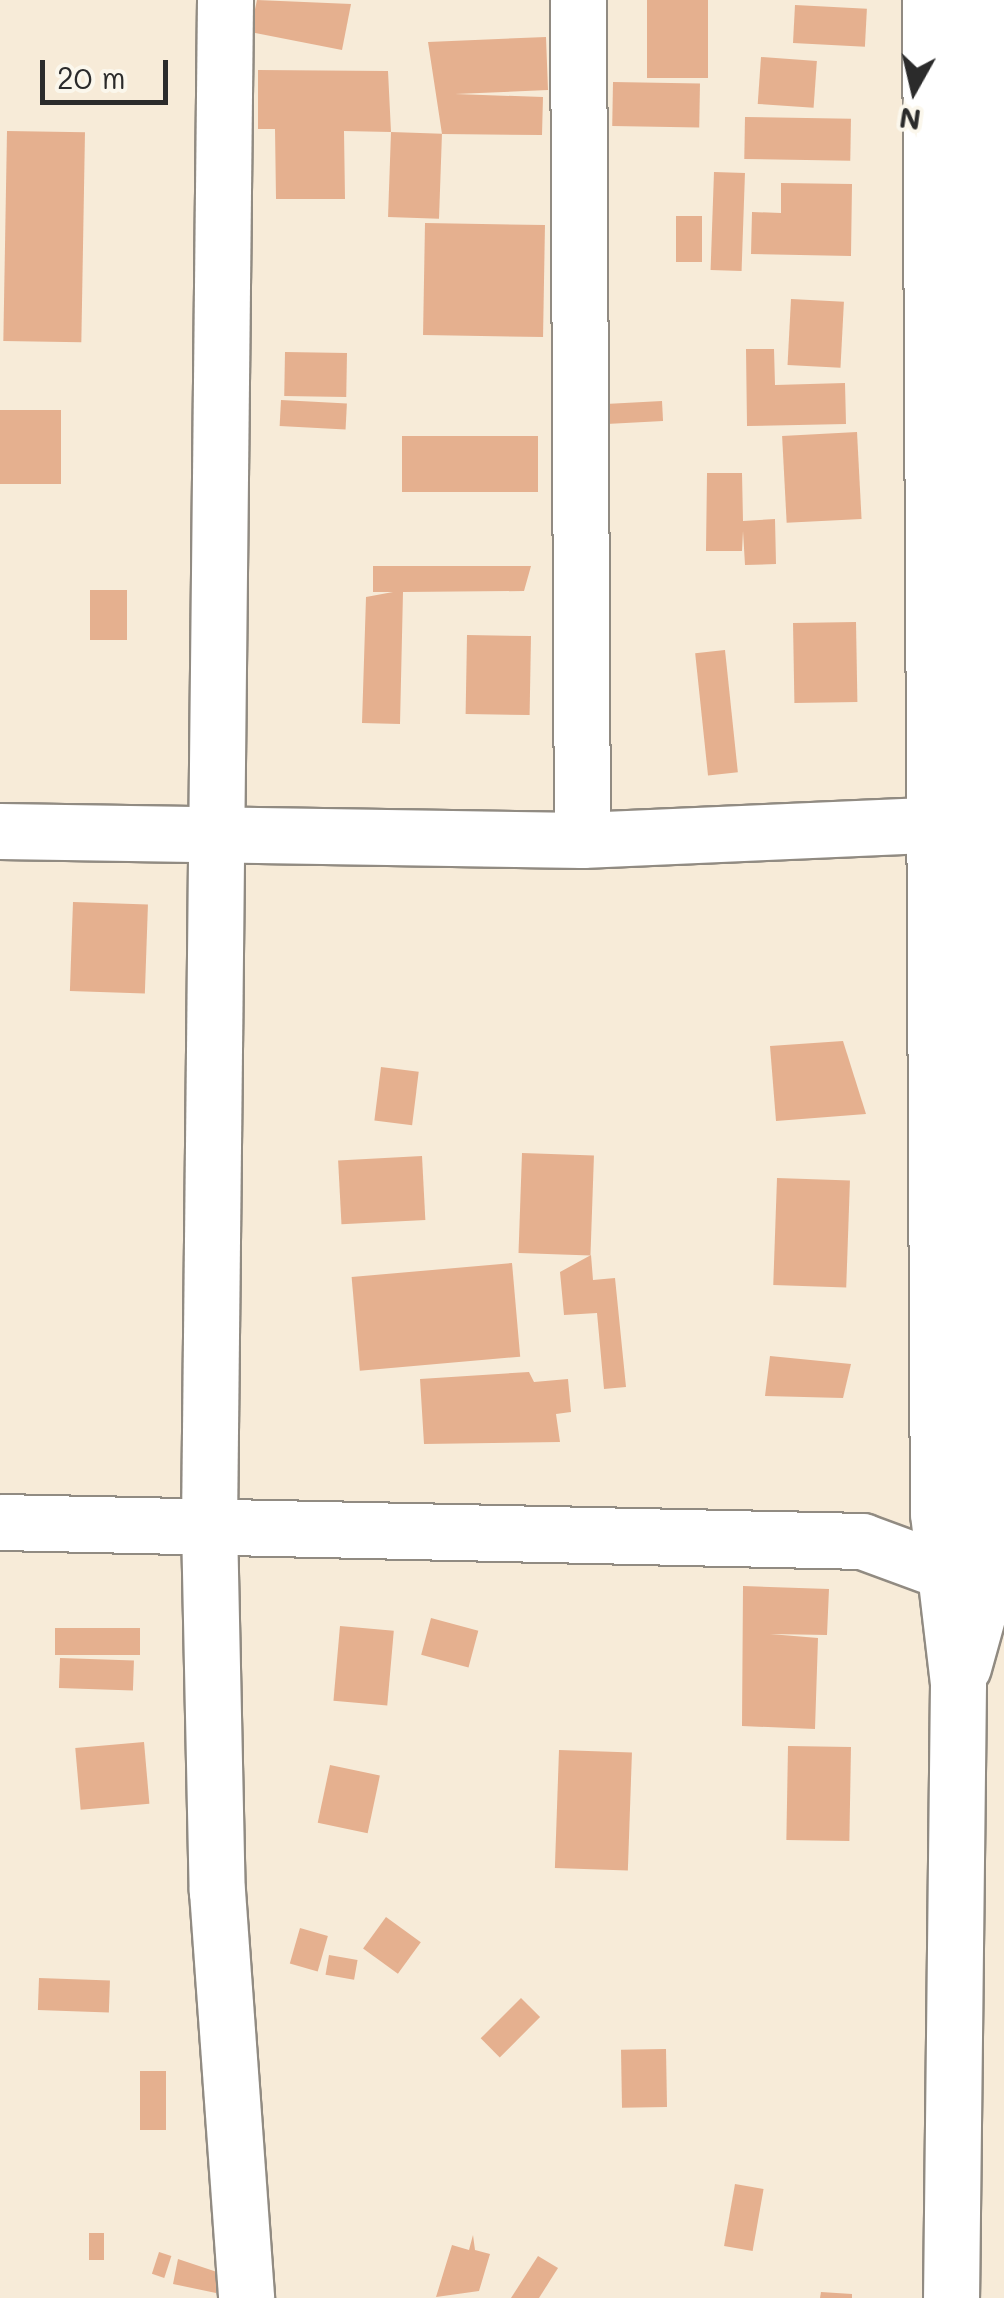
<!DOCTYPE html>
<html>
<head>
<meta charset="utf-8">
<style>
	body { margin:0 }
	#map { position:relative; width:1004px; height:2298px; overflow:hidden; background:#f7ebd8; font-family:Mali,sans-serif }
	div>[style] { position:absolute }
	.building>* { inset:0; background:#e5b08f; transform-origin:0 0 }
	.roads { filter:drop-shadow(2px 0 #918b82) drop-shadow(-2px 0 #918b82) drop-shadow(0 2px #918b82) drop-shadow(0 -2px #918b82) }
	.minor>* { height:55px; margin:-27.5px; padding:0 27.5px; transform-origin:27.5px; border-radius:27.5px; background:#fff }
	span { translate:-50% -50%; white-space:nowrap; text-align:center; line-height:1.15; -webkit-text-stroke:8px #fbf7ec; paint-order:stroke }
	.north { position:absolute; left:864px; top:40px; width:100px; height:100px; -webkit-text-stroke:8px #fbf7ec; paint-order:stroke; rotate:188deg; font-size:28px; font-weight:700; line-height:40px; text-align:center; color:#2b2b2b }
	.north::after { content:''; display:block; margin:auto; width:35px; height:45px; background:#2b2b2b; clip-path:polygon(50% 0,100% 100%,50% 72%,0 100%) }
	.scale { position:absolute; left:40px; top:60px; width:128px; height:45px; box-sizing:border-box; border:5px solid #2b2b2b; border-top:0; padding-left:12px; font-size:30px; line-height:35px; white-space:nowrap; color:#2b2b2b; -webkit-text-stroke:8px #fbf7ec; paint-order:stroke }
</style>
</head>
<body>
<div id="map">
	<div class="building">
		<div style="clip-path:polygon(257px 0,351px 4px,342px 50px,250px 32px)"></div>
		<div style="left:647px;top:0;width:61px;height:78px"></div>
		<div style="left:795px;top:5px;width:72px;height:38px;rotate:3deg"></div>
		<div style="clip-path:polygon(546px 37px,548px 90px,455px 94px,543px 97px,542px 135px,442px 134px,428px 42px)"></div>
		<div style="left:761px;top:57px;width:56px;height:47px;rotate:4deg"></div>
		<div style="clip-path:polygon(258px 70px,388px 71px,391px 132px,344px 131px,345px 199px,276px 199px,275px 129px,258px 129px)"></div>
		<div style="left:613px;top:82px;width:87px;height:44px;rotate:1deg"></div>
		<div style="left:745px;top:117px;width:106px;height:42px;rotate:1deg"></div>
		<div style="left:7px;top:131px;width:78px;height:210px;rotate:1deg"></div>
		<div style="left:391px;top:132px;width:51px;height:85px;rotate:2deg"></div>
		<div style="left:714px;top:172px;width:31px;height:98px;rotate:2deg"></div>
		<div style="clip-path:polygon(781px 183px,852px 184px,851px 256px,751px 254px,752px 212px,781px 213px)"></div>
		<div style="left:676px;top:216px;width:26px;height:46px"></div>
		<div style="left:425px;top:223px;width:120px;height:112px;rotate:1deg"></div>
		<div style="left:791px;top:299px;width:53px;height:66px;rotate:3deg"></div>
		<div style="clip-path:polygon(746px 349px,774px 349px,775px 385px,845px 383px,846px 424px,747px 426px)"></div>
		<div style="left:285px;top:352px;width:62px;height:44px;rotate:1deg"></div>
		<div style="left:281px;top:400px;width:66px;height:26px;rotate:3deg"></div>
		<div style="left:662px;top:401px;width:20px;height:66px;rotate:87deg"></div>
		<div style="left:0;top:410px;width:61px;height:74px"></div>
		<div style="left:857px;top:432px;width:87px;height:75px;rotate:87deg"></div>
		<div style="left:538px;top:436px;width:56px;height:136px;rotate:90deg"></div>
		<div style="clip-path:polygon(707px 473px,742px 473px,743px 521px,775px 519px,776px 564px,745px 565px,743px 531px,742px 551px,706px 551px)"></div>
		<div style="clip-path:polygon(373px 566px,531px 566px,524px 591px,403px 592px,400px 724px,362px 723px,366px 597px,393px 592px,373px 592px)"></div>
		<div style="left:90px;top:590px;width:37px;height:50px"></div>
		<div style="left:856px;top:622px;width:80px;height:63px;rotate:89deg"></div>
		<div style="left:467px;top:635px;width:64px;height:79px;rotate:1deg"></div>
		<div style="left:725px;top:650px;width:123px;height:30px;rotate:84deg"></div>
		<div style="left:73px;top:902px;width:75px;height:89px;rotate:2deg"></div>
		<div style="clip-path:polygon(843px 1041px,866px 1114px,776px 1121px,770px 1046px)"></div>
		<div style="left:381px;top:1067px;width:38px;height:54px;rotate:7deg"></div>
		<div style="left:522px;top:1153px;width:72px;height:100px;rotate:2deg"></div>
		<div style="left:422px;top:1156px;width:64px;height:84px;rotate:87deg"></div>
		<div style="left:777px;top:1178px;width:73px;height:107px;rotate:2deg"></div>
		<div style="clip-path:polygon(591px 1255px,593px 1280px,615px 1278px,626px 1387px,604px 1389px,597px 1313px,564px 1315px,560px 1272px)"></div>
		<div style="left:512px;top:1263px;width:94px;height:161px;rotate:85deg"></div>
		<div style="clip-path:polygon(770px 1356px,851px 1364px,843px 1398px,765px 1396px)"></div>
		<div style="clip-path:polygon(529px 1372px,534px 1382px,568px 1379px,571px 1412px,556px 1414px,560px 1442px,424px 1444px,420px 1379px)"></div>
		<div style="clip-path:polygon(743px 1586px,829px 1589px,827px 1635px,770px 1634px,818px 1638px,815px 1729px,742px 1726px)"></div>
		<div style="left:431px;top:1618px;width:49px;height:38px;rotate:15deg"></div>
		<div style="left:340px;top:1626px;width:54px;height:75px;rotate:5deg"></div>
		<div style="left:55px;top:1628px;width:85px;height:27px"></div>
		<div style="left:60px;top:1658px;width:74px;height:30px;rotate:2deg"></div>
		<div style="left:144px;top:1742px;width:62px;height:69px;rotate:85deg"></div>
		<div style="left:788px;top:1746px;width:63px;height:94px;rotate:1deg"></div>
		<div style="left:559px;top:1750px;width:73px;height:118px;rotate:2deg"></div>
		<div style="left:330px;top:1765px;width:51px;height:59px;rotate:12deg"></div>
		<div style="left:386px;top:1917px;width:43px;height:39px;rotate:36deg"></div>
		<div style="left:300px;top:1928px;width:29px;height:37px;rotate:16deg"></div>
		<div style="left:329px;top:1955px;width:29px;height:20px;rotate:10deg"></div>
		<div style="left:39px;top:1978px;width:71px;height:32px;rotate:2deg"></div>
		<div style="left:521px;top:1998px;width:27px;height:57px;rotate:45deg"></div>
		<div style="left:666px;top:2049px;width:58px;height:45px;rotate:89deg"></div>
		<div style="left:140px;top:2071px;width:26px;height:59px"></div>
		<div style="left:735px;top:2184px;width:29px;height:63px;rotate:10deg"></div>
		<div style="left:89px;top:2233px;width:15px;height:27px"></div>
		<div style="clip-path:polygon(473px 2235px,475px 2250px,490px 2254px,479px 2291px,436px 2297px,452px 2245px,469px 2250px)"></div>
		<div style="left:159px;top:2252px;width:13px;height:23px;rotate:18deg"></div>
		<div style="clip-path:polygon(538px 2256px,558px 2268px,539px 2298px,511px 2298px)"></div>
		<div style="clip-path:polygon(178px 2259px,220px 2273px,216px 2293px,173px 2284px)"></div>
		<div style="clip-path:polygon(821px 2292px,852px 2294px,852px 2298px,820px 2298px)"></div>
	</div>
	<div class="roads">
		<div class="minor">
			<div style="left:225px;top:0;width:1524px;rotate:90.6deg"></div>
			<div style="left:209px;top:1524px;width:367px;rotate:88.8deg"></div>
			<div style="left:217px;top:1891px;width:408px;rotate:85.9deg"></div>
			<div style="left:578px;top:0;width:840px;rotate:89.73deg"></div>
			<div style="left:930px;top:0;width:1513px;rotate:89.7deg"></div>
			<div style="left:938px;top:1513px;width:172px;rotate:83.3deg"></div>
			<div style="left:958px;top:1684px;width:614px;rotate:90.65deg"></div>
			<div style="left:0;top:831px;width:582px;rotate:0.89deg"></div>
			<div style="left:582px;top:840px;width:384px;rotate:-2.5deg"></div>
			<div style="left:0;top:1522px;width:862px;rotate:1.26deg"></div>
			<div style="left:862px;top:1541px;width:84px;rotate:20.2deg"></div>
			<div style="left:941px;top:1570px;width:31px"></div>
			<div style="left:963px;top:1667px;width:101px;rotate:-74.4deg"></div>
			<div style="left:990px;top:1570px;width:54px;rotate:-88.9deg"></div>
			<div style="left:991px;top:1516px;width:1516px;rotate:-90.42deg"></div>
		</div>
	</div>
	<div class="north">N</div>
	<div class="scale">20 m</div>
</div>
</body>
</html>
